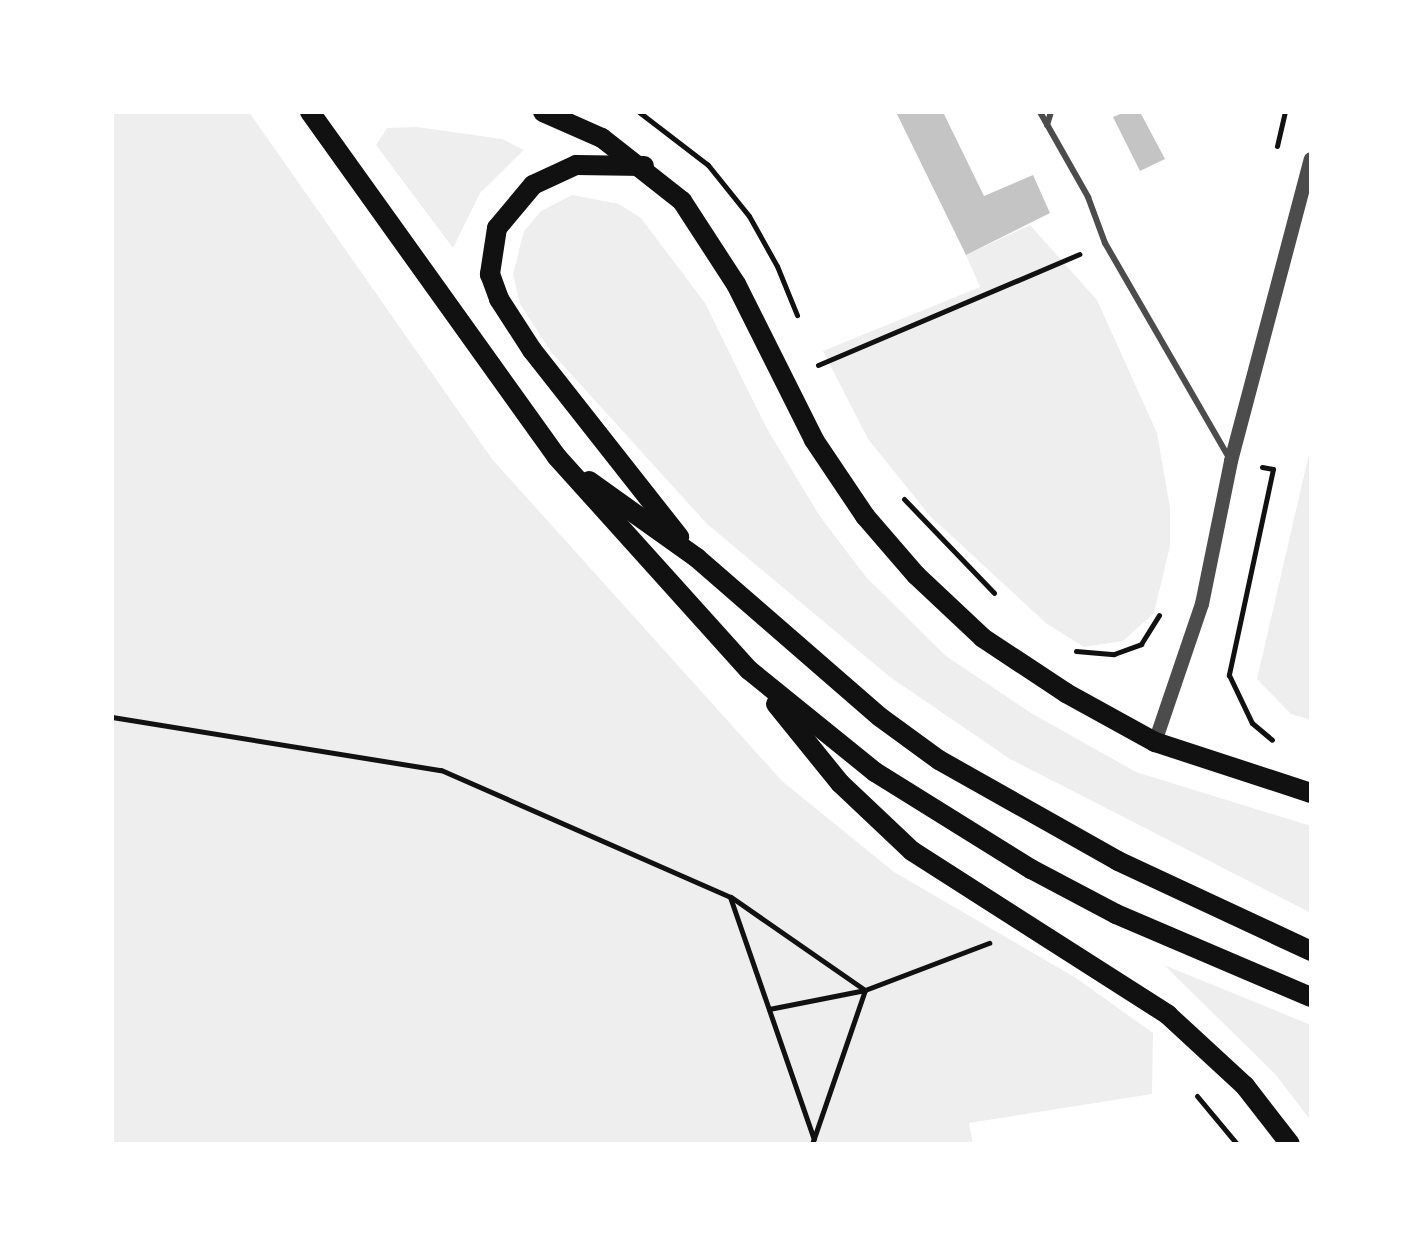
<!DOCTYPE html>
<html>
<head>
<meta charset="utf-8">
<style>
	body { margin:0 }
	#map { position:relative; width:1423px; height:1256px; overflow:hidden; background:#fff; font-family:Jost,sans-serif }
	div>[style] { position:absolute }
	.green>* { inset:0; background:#eee }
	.building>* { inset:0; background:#c4c4c4 }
	.path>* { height:5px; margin:-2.5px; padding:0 2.5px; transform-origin:2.5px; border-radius:2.5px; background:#111 }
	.service>* { height:6px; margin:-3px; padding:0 3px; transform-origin:3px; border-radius:3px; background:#4c4c4c }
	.tertiary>* { height:14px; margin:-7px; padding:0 7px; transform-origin:7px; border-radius:7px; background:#4c4c4c }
	.primary>* { height:20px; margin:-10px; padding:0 10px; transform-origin:10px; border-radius:10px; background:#111 }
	span { translate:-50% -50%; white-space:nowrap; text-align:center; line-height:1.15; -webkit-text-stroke:8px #fff; paint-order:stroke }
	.frame { position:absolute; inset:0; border:114px solid #fff; pointer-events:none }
</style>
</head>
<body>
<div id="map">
	<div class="green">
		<div style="clip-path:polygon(112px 112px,249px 112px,492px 459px,782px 781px,894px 872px,1076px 978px,1153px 1033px,1152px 1094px,969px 1123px,973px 1144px,112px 1144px)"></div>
		<div style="clip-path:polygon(417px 127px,502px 139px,524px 150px,480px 193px,453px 248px,376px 145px,387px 128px)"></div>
		<div style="clip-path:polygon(572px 195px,619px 204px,641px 218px,705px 303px,766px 427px,819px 515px,866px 577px,946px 656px,1031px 713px,1136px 772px,1311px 826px,1311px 913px,1010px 759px,890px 677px,707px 524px,551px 352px,520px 304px,513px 274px,524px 231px,541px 211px)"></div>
		<div style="clip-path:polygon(1030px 225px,1097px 300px,1157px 433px,1170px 508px,1170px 546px,1154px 613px,1123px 641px,1084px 647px,1047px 624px,930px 516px,868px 439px,823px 351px,980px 287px,966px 255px)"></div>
		<div style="clip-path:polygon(1311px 445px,1311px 720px,1291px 714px,1257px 679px)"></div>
		<div style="clip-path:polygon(1164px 965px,1311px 1025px,1311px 1121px,1276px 1075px)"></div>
	</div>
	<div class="building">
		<div style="clip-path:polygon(896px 112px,943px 112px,984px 196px,1033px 175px,1050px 213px,966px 255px)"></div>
		<div style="clip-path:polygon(1125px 112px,1140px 112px,1165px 159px,1140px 171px,1113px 117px)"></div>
	</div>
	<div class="path">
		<div style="left:639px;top:112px;width:87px;rotate:37.5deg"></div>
		<div style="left:708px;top:165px;width:65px;rotate:51.2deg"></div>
		<div style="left:749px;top:216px;width:57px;rotate:60.8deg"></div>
		<div style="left:777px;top:266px;width:53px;rotate:67.8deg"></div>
		<div style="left:1277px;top:146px;width:35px;rotate:-77deg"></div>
		<div style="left:818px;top:365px;width:284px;rotate:-23deg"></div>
		<div style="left:1262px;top:467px;width:11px;rotate:10deg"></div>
		<div style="left:1273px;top:469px;width:211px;rotate:102.1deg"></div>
		<div style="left:1229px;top:675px;width:53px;rotate:64.4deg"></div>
		<div style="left:1252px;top:723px;width:26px;rotate:40deg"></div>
		<div style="left:904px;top:499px;width:130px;rotate:46.2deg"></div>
		<div style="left:1076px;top:651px;width:38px;rotate:5deg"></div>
		<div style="left:1114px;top:654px;width:29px;rotate:-20deg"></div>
		<div style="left:1141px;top:644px;width:34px;rotate:-58deg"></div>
		<div style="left:112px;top:717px;width:333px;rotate:9.2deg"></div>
		<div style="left:441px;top:770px;width:316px;rotate:23.7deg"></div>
		<div style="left:730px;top:897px;width:256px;rotate:70.9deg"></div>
		<div style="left:731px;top:897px;width:163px;rotate:34.8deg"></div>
		<div style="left:865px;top:990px;width:163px;rotate:109deg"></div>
		<div style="left:769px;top:1009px;width:98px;rotate:-11.2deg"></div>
		<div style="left:865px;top:990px;width:133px;rotate:-20.8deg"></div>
		<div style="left:1197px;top:1096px;width:62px;rotate:50.2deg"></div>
	</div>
	<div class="service">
		<div style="left:1040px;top:112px;width:98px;rotate:60.5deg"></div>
		<div style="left:1088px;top:197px;width:49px;rotate:69.7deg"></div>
		<div style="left:1105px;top:243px;width:248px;rotate:60deg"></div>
		<div style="left:1047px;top:125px;width:14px;rotate:-73deg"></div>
	</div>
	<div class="tertiary">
		<div style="left:1155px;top:742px;width:146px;rotate:-71.2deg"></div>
		<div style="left:1202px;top:604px;width:146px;rotate:-78.5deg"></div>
		<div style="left:1231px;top:461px;width:312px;rotate:-75.2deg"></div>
	</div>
	<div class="primary">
		<div style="left:310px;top:112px;width:424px;rotate:54.4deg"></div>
		<div style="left:557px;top:457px;width:287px;rotate:48deg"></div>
		<div style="left:749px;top:670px;width:162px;rotate:39deg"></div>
		<div style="left:875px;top:772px;width:184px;rotate:31.9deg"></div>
		<div style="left:1031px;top:869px;width:96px;rotate:27.9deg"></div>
		<div style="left:1116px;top:914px;width:212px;rotate:23.1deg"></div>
		<div style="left:543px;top:112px;width:64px;rotate:23.8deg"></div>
		<div style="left:602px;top:138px;width:102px;rotate:38.2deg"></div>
		<div style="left:682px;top:201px;width:99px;rotate:57deg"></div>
		<div style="left:736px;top:284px;width:174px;rotate:63.4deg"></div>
		<div style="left:814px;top:440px;width:92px;rotate:56.1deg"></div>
		<div style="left:865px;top:516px;width:78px;rotate:49.2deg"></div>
		<div style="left:916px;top:575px;width:92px;rotate:43.2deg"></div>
		<div style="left:983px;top:638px;width:100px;rotate:33.5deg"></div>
		<div style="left:1066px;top:693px;width:102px;rotate:28.8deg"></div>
		<div style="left:1155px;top:742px;width:164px;rotate:18.1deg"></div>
		<div style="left:644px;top:166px;width:68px;rotate:-179.2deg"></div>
		<div style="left:576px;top:165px;width:47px;rotate:155.1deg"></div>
		<div style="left:533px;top:185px;width:56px;rotate:129.9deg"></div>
		<div style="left:497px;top:228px;width:47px;rotate:98.7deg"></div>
		<div style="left:490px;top:274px;width:27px;rotate:70deg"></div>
		<div style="left:499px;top:299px;width:61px;rotate:57.1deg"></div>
		<div style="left:532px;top:350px;width:238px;rotate:51.8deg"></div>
		<div style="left:589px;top:481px;width:133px;rotate:35.5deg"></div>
		<div style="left:697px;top:558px;width:242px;rotate:41deg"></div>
		<div style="left:880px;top:717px;width:73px;rotate:36.1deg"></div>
		<div style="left:939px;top:760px;width:206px;rotate:29.4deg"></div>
		<div style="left:1118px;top:861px;width:213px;rotate:25deg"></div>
		<div style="left:776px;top:704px;width:102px;rotate:51deg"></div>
		<div style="left:840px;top:783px;width:99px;rotate:43.4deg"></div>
		<div style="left:912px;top:851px;width:304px;rotate:32.6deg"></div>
		<div style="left:1168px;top:1015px;width:105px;rotate:42.7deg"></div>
		<div style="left:1245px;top:1086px;width:73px;rotate:52.2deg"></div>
	</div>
	<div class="frame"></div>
</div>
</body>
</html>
